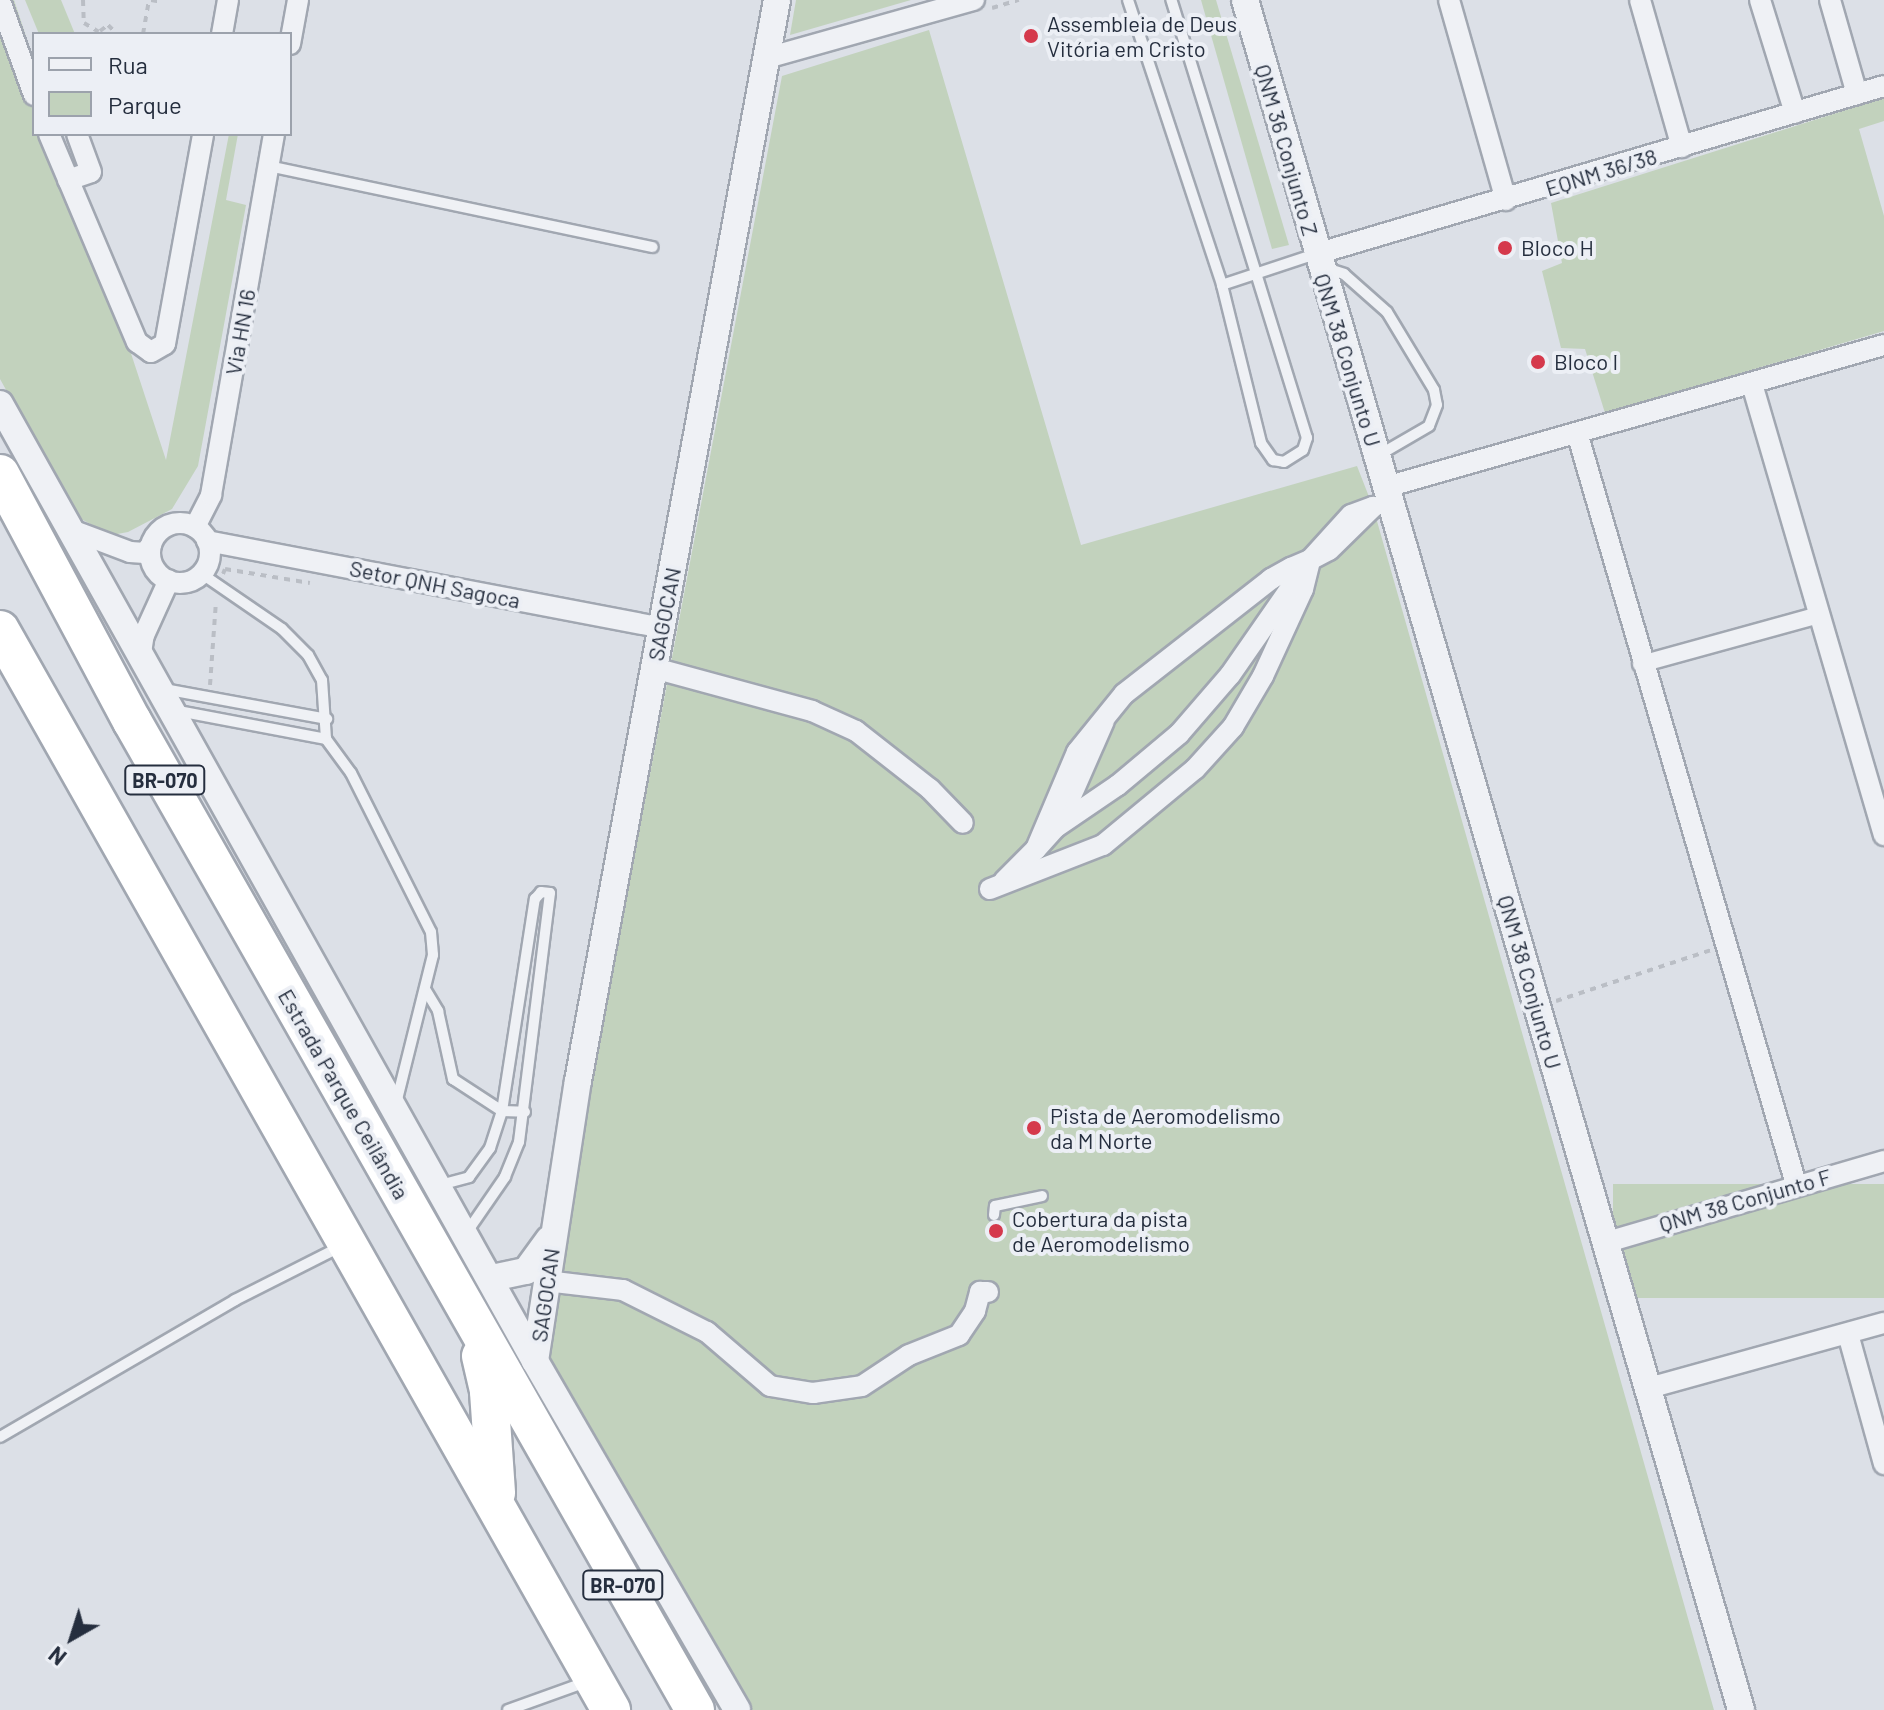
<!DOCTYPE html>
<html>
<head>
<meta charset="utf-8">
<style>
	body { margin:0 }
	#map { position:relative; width:1884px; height:1710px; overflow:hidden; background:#dce0e7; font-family:Barlow,sans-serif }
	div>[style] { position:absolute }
	.green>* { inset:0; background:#c2d2bd; transform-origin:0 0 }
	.path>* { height:4px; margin-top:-2px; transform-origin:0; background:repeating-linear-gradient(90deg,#babec5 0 6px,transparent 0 12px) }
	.roads { filter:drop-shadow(2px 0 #a1a7b1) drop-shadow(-2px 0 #a1a7b1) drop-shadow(0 2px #a1a7b1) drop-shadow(0 -2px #a1a7b1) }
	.service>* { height:10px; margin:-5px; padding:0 5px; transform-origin:5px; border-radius:5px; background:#eff1f5 }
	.pedestrian>* { height:16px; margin:-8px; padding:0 8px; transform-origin:8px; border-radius:8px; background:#eff1f5 }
	.minor>* { height:20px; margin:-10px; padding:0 10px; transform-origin:10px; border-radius:10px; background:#eff1f5 }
	.minor>.ring { margin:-10px; padding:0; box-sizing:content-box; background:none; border:20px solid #eff1f5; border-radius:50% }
	.tertiary>* { height:26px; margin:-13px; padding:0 13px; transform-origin:13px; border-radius:13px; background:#eff1f5 }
	.motorway>* { height:38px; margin:-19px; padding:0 19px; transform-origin:19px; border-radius:19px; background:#fff }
	.dots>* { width:22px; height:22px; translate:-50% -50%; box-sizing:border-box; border:4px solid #eceff5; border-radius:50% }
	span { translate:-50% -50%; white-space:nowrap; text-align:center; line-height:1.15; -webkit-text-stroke:8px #eceff5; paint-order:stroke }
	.shield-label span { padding:2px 6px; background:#eceff5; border:2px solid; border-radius:6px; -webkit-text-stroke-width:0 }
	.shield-label { font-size:20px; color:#252e3e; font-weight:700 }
	.poi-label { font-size:22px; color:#252e3e }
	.left { translate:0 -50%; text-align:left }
	.street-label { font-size:22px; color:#252e3e }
	.legend { position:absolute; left:32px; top:32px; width:260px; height:104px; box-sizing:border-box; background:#eceff5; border:2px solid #9ca2ac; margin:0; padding:10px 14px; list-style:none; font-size:24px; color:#252e3e }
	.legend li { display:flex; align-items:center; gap:16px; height:40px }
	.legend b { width:40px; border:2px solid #9ca2ac }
	.north { position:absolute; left:32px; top:1598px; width:80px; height:80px; -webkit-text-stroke:6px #eceff5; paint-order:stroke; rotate:219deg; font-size:22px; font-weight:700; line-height:32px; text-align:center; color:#252e3e }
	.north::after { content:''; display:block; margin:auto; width:28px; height:36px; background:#252e3e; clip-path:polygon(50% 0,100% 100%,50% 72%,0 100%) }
</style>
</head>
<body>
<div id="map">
	<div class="green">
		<div style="clip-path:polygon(0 0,14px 0,34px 60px,34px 134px,59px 134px,166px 460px,229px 134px,238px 134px,226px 200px,246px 205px,198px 466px,172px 509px,128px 532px,112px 535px,77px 517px,0 379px)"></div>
		<div style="clip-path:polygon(25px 0,61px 0,75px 34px,39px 34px)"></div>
		<div style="clip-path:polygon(796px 0,911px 0,790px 35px)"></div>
		<div style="clip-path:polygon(1201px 0,1216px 0,1289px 245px,1272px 249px)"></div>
		<div style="clip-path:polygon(929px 30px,1081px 545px,1357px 466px,1373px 507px,1714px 1710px,744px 1710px,552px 1366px,545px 1329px,782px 76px)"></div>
		<div style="clip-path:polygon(1884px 98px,1884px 121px,1859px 129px,1884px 216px,1884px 331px,1605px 413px,1585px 349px,1561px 348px,1542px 271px,1562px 263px,1551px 203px)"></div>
		<div style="left:1884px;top:1184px;width:114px;height:271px;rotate:90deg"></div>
	</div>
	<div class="path">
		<div style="left:83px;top:0;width:23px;rotate:88deg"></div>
		<div style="left:84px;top:23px;width:17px;rotate:31deg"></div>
		<div style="left:151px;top:0;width:10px;rotate:11deg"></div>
		<div style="left:992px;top:8px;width:28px;rotate:-17deg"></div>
		<div style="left:100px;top:31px;width:10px;rotate:-37deg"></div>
		<div style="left:108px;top:25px;width:13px;rotate:45deg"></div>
		<div style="left:143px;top:34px;width:35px;rotate:-80deg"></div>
		<div style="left:223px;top:574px;width:5px;rotate:-68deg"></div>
		<div style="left:225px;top:569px;width:86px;rotate:9.4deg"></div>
		<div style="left:210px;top:685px;width:83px;rotate:-85.9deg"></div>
		<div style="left:1556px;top:1001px;width:163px;rotate:-18.2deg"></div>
	</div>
	<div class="roads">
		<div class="service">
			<div style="left:1128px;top:0;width:300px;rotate:71.7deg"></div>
			<div style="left:1222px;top:285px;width:163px;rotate:76.1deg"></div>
			<div style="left:1261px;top:443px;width:21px;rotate:55deg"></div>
			<div style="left:1273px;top:460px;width:11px;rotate:10deg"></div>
			<div style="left:1284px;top:462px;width:22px;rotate:-32deg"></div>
			<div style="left:1303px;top:450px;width:13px;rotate:-72deg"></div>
			<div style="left:1307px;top:438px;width:459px;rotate:-107.2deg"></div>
			<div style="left:268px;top:166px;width:393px;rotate:11.9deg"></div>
			<div style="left:1326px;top:268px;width:19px;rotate:18deg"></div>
			<div style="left:1344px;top:274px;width:57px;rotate:41.5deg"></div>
			<div style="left:1387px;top:312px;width:91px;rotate:58.9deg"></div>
			<div style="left:1434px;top:390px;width:15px;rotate:79deg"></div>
			<div style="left:1437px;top:405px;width:22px;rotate:111deg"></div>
			<div style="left:1429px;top:426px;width:58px;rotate:149.9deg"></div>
			<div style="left:1222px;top:285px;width:99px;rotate:-18.3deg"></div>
			<div style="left:202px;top:574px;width:97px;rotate:34.5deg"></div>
			<div style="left:282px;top:629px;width:37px;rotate:45deg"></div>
			<div style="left:308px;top:655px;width:29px;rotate:61deg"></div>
			<div style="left:322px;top:680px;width:59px;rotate:86.1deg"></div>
			<div style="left:164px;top:689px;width:166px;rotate:10.4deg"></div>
			<div style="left:173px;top:710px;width:156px;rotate:10.7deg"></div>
			<div style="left:326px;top:739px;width:42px;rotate:53.7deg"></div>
			<div style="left:351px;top:773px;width:178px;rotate:63.3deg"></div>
			<div style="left:431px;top:932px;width:23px;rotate:85deg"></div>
			<div style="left:433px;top:955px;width:153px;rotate:104deg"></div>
			<div style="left:425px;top:989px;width:26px;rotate:59deg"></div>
			<div style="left:438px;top:1011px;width:70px;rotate:77.6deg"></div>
			<div style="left:453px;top:1079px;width:59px;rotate:33.1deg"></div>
			<div style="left:502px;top:1111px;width:23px;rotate:2deg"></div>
			<div style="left:440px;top:1185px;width:30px;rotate:-15deg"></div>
			<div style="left:469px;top:1177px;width:36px;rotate:-54deg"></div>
			<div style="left:490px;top:1148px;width:39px;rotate:-72deg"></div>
			<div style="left:502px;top:1111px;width:215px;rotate:-81.2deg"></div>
			<div style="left:535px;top:899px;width:9px;rotate:-49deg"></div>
			<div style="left:541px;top:892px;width:9px;rotate:6deg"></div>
			<div style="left:550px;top:893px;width:251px;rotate:97.1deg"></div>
			<div style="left:519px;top:1142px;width:38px;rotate:112deg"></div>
			<div style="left:505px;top:1177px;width:67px;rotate:124.6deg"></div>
			<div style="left:994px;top:1215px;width:9px;rotate:-84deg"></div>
			<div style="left:995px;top:1206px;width:48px;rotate:-12deg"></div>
			<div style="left:0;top:1437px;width:272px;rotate:-30.2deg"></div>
			<div style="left:235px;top:1300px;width:118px;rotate:-26.8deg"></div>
			<div style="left:508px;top:1710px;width:86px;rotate:-19.7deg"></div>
		</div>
		<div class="pedestrian">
			<div style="left:1641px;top:664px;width:185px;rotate:-15.4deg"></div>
		</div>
		<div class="minor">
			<div style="left:1449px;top:0;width:208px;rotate:74.1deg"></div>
			<div style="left:1640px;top:0;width:153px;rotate:74.1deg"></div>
			<div style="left:1760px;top:0;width:118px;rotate:72.8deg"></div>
			<div style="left:1830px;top:0;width:98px;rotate:74deg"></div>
			<div style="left:0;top:1px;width:100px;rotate:70.1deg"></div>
			<div style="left:222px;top:34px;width:35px;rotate:-80deg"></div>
			<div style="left:290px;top:44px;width:45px;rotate:-79.7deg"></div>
			<div style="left:767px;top:58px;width:215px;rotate:-15.7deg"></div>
			<div style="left:49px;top:134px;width:226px;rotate:67.1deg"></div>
			<div style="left:137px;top:342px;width:17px;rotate:36deg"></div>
			<div style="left:151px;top:352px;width:16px;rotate:-30deg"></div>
			<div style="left:165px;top:344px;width:213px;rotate:-79.7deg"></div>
			<div style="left:68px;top:180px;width:24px;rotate:-19deg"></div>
			<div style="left:91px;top:172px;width:40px;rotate:-110.2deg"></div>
			<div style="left:1316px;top:254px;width:592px;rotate:-16.48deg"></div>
			<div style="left:1752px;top:384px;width:470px;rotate:73.7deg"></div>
			<div style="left:1578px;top:436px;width:779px;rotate:73.75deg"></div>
			<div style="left:1386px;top:487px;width:518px;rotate:-15.92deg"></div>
			<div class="ring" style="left:150px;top:523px;width:40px;height:40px"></div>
			<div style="left:195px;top:527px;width:36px;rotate:-63deg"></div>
			<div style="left:211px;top:495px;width:366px;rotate:-80.1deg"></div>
			<div style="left:69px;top:529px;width:65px;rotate:20.7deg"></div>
			<div style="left:130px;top:552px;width:15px;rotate:4deg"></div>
			<div style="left:145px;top:553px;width:10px;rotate:-53deg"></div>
			<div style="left:207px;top:541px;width:463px;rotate:10.8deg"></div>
			<div style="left:140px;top:659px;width:24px;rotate:-81deg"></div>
			<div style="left:144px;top:635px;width:60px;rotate:-65.6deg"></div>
			<div style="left:654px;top:668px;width:164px;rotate:15.2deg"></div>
			<div style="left:812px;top:711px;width:48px;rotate:24.4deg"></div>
			<div style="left:856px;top:731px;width:94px;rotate:38.1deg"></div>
			<div style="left:930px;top:789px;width:47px;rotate:45.9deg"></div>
			<div style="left:1064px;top:812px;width:99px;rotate:-66.3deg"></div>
			<div style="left:1004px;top:881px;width:45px;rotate:-45deg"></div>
			<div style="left:1036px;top:849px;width:105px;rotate:-67.1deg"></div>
			<div style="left:1077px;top:752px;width:75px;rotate:-51deg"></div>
			<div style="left:1124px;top:694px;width:187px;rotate:-38deg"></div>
			<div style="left:1271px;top:579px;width:23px;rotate:-29deg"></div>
			<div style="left:1291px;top:568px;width:21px;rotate:-23deg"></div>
			<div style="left:1310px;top:560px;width:21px;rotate:-28deg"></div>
			<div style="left:1329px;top:550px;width:62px;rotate:-44.3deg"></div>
			<div style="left:1373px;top:507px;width:23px;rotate:160deg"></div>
			<div style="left:1351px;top:515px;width:61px;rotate:132.3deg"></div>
			<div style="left:990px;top:889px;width:121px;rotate:-21.3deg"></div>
			<div style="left:1103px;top:845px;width:119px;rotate:-39.6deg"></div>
			<div style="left:1195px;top:769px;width:57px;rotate:-47.9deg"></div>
			<div style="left:1233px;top:727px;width:59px;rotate:-59.5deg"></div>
			<div style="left:1263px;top:676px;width:96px;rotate:-65.3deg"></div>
			<div style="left:1303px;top:589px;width:30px;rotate:-76deg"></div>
			<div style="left:1310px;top:560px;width:140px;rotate:124.8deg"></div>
			<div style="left:1230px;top:675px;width:78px;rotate:130.8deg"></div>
			<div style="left:1179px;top:734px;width:80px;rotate:140.1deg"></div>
			<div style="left:1118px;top:785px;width:76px;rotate:145.7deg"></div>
			<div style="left:1055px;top:828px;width:28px;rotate:132deg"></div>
			<div style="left:1607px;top:1242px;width:289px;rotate:-16.3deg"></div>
			<div style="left:546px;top:1281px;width:78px;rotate:6.7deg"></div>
			<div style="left:623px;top:1290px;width:94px;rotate:26.6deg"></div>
			<div style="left:707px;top:1332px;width:83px;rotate:40.6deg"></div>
			<div style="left:770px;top:1386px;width:44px;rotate:9.2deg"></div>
			<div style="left:813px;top:1393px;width:49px;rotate:-8.1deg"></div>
			<div style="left:862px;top:1386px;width:56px;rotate:-33.4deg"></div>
			<div style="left:909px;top:1355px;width:54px;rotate:-21.8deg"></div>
			<div style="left:959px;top:1335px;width:29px;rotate:-56deg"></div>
			<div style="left:975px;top:1311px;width:20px;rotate:-75deg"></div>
			<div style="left:980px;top:1292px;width:8px"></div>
			<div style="left:1848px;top:1334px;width:135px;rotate:74.5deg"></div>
			<div style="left:1649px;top:1388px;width:244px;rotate:-15.5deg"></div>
		</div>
		<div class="tertiary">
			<div style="left:1245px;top:0;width:1780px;rotate:73.82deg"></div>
			<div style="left:0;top:404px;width:1096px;rotate:60.79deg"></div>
			<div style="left:535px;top:1361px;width:403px;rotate:59.9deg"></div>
			<div style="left:492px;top:1278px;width:35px;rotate:-12deg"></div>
			<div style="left:526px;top:1271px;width:39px;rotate:-54deg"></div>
			<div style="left:535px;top:1361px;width:283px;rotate:-81.3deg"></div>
			<div style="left:578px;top:1081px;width:1099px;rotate:-79.57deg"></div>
		</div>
		<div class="motorway">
			<div style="left:0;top:474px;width:280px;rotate:61.9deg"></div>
			<div style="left:132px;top:721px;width:1138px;rotate:60.35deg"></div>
			<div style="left:0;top:630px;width:1241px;rotate:60.5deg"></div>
			<div style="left:481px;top:1356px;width:37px;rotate:77deg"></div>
			<div style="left:489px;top:1392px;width:101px;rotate:86deg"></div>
		</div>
	</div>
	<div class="dots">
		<div style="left:1031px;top:36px;background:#d5394c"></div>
		<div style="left:1505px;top:248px;background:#d5394c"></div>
		<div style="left:1538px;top:362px;background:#d5394c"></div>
		<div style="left:1034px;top:1128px;background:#d5394c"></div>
		<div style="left:996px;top:1231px;background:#d5394c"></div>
	</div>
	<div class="shield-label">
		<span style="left:165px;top:780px">BR-070</span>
		<span style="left:623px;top:1585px">BR-070</span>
	</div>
	<div class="poi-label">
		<span class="left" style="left:1047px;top:36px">Assembleia de Deus<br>Vitória em Cristo</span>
		<span class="left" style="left:1521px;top:248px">Bloco H</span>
		<span class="left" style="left:1554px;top:362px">Bloco I</span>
		<span class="left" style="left:1050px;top:1128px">Pista de Aeromodelismo<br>da M Norte</span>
		<span class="left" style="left:1012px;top:1231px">Cobertura da pista<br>de Aeromodelismo</span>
	</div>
	<div class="street-label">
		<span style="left:1287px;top:150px;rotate:74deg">QNM 36 Conjunto Z</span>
		<span style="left:1601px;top:172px;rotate:-17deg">EQNM 36/38</span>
		<span style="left:240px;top:332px;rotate:-80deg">Via HN 16</span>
		<span style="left:1348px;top:360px;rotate:73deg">QNM 38 Conjunto U</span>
		<span style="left:435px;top:584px;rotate:11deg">Setor QNH Sagoca</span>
		<span style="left:664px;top:614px;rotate:-79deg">SAGOCAN</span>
		<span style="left:1530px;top:982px;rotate:74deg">QNM 38 Conjunto U</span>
		<span style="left:344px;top:1094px;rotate:60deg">Estrada Parque Ceilândia</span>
		<span style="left:1745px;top:1200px;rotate:-16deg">QNM 38 Conjunto F</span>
		<span style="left:545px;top:1295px;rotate:-82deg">SAGOCAN</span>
	</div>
	<ul class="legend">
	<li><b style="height:10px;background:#eff1f5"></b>Rua</li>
	<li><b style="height:22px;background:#c2d2bd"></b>Parque</li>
	</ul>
	<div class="north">N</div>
</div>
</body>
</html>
